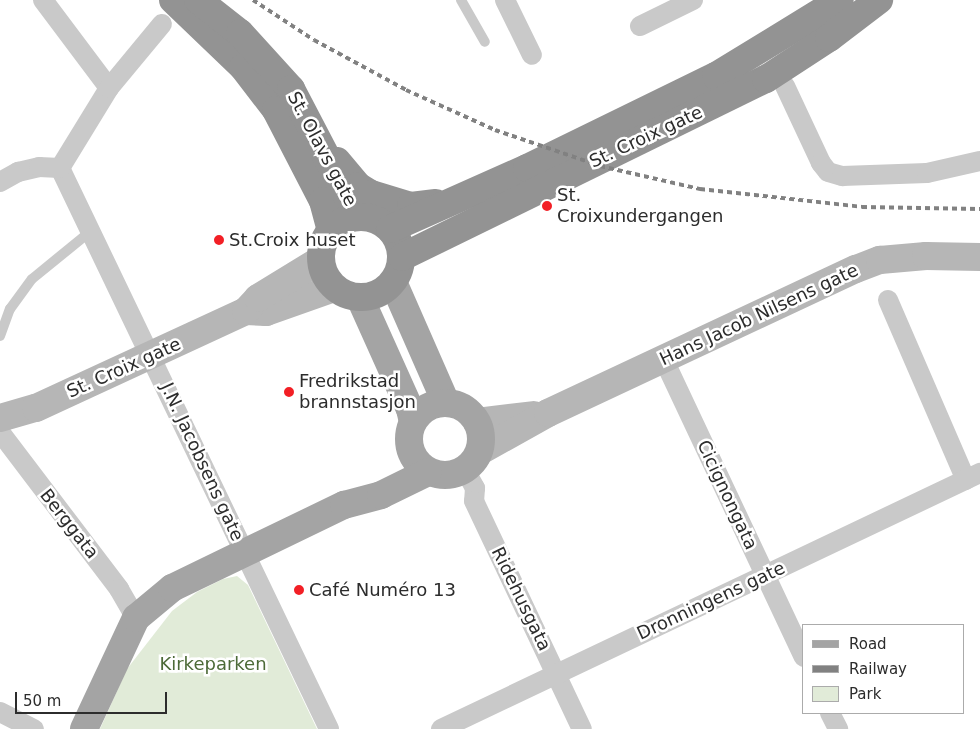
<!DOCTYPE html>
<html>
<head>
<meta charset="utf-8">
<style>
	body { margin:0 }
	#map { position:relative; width:980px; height:729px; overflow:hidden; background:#fff; font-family:"DejaVu Sans",sans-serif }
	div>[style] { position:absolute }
	.green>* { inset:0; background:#e1ebd8 }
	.lane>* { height:10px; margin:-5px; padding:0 5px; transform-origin:5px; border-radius:5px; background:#c9c9c9 }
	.street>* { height:20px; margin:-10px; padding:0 10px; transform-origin:10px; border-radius:10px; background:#c9c9c9 }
	.secondary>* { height:28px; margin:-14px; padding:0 14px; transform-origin:14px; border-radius:14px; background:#b6b6b6 }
	.primary>* { height:28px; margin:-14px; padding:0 14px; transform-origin:14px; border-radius:14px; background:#a4a4a4 }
	.primary>.ring { margin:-14px; padding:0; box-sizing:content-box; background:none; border:28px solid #a4a4a4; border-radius:50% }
	.highway>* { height:28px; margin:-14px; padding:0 14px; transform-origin:14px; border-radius:14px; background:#939393 }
	.highway>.ring { margin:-14px; padding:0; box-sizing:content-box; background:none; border:28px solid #939393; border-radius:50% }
	.rail>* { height:4px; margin-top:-2px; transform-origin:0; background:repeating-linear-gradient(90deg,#818181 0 5px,transparent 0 9px) }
	.dots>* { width:14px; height:14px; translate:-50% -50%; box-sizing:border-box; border:2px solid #fff; border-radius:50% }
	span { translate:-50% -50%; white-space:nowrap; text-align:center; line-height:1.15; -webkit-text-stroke:5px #fff; paint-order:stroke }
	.street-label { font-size:18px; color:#2c2c2c }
	.poi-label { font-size:18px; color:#2c2c2c }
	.left { translate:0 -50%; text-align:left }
	.park-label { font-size:18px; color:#4c6a37 }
	.legend { position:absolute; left:802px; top:624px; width:162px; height:90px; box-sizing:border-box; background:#fff; border:1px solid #ababab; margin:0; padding:6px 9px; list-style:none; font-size:15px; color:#2c2c2c }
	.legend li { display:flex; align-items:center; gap:10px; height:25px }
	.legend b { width:25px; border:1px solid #ababab }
	.scale { position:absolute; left:15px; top:692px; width:152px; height:22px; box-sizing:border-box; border:2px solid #2c2c2c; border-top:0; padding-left:6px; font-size:15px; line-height:18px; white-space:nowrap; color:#2c2c2c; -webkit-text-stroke:4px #fff; paint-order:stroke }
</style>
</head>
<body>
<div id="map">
	<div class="green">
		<div style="clip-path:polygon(237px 576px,248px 585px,317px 729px,100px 729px,127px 669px,172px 611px,197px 592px,223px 579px)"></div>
	</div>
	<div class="lane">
		<div style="left:461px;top:0;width:48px;rotate:60.3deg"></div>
		<div style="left:0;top:336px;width:29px;rotate:-70deg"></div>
		<div style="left:10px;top:309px;width:37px;rotate:-54deg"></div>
		<div style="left:32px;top:279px;width:77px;rotate:-39.2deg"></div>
	</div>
	<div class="street">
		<div style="left:43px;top:0;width:110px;rotate:53.1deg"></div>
		<div style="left:505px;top:0;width:61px;rotate:63.9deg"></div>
		<div style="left:640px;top:26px;width:59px;rotate:-26.1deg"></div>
		<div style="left:785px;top:86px;width:85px;rotate:64.9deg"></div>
		<div style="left:821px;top:163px;width:11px;rotate:52deg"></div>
		<div style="left:828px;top:172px;width:15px;rotate:16deg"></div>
		<div style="left:842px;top:176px;width:85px;rotate:-2deg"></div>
		<div style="left:927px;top:173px;width:54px;rotate:-12.8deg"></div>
		<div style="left:60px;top:168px;width:622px;rotate:64.38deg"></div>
		<div style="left:60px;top:168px;width:94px;rotate:-58.5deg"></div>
		<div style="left:109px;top:88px;width:83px;rotate:-50.4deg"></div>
		<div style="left:0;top:182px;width:21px;rotate:-29deg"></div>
		<div style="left:18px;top:172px;width:22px;rotate:-13deg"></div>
		<div style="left:39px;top:167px;width:21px;rotate:3deg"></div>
		<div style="left:888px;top:300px;width:196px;rotate:66.6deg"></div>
		<div style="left:664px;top:360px;width:328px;rotate:64.8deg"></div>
		<div style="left:0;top:432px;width:197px;rotate:52.8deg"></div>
		<div style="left:119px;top:589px;width:34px;rotate:60deg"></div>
		<div style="left:465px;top:470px;width:21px;rotate:61deg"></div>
		<div style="left:475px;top:488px;width:13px;rotate:94deg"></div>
		<div style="left:474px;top:501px;width:252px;rotate:64.7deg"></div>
		<div style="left:0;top:712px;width:38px;rotate:27deg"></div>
		<div style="left:830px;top:713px;width:18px;rotate:63deg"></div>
		<div style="left:441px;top:729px;width:597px;rotate:-25.41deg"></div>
	</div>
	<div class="secondary">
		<div style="left:246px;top:311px;width:20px;rotate:3deg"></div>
		<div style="left:266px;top:312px;width:72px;rotate:-19.4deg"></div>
		<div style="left:0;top:418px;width:37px;rotate:-16deg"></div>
		<div style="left:36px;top:408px;width:231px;rotate:-24.8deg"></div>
		<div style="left:246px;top:311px;width:18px;rotate:-47deg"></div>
		<div style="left:258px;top:298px;width:73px;rotate:-31.5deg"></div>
		<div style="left:477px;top:422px;width:57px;rotate:-7deg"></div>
		<div style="left:480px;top:451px;width:78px;rotate:-29.2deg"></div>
		<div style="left:548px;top:413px;width:340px;rotate:-25.1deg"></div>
		<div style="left:856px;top:269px;width:26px;rotate:-21deg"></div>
		<div style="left:880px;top:260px;width:46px;rotate:-5deg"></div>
		<div style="left:926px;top:256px;width:54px;rotate:1.1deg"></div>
	</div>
	<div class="primary">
		<div style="left:393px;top:282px;width:132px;rotate:66.3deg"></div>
		<div style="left:360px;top:298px;width:122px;rotate:65.8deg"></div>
		<div style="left:410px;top:409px;width:13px;rotate:77deg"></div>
		<div class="ring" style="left:409px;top:403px;width:44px;height:44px"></div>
		<div style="left:84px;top:729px;width:123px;rotate:-64.9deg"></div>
		<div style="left:136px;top:618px;width:47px;rotate:-39.8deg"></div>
		<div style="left:172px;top:588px;width:191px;rotate:-25.8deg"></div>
		<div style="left:344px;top:505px;width:38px;rotate:-15deg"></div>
		<div style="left:381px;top:495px;width:52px;rotate:-26.1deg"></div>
	</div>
	<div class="highway">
		<div style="left:173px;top:0;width:97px;rotate:43.7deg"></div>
		<div style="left:243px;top:67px;width:54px;rotate:52.5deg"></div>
		<div style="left:276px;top:110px;width:102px;rotate:62.7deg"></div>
		<div style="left:323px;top:201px;width:30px;rotate:75deg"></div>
		<div style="left:198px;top:0;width:53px;rotate:38.2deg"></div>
		<div style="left:240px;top:33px;width:76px;rotate:47.7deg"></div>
		<div style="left:291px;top:89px;width:144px;rotate:62.4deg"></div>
		<div style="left:337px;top:161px;width:33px;rotate:50deg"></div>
		<div style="left:358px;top:186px;width:15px;rotate:32deg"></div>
		<div style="left:371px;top:194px;width:42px;rotate:16.7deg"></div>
		<div style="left:411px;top:206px;width:25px;rotate:-7deg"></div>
		<div class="ring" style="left:321px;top:217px;width:52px;height:52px"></div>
		<div style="left:390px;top:229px;width:150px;rotate:-24deg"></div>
		<div style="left:527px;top:168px;width:210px;rotate:-26deg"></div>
		<div style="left:716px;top:76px;width:145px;rotate:-31.5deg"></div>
		<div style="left:402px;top:257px;width:405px;rotate:-26.1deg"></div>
		<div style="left:766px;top:79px;width:75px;rotate:-33.1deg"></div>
		<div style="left:829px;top:38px;width:63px;rotate:-37.2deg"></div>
	</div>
	<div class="rail">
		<div style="left:253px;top:0;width:73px;rotate:33.3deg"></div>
		<div style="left:314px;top:40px;width:105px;rotate:28.5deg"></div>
		<div style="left:406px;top:90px;width:98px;rotate:24.2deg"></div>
		<div style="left:495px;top:130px;width:111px;rotate:18.9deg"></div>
		<div style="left:600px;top:166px;width:103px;rotate:13deg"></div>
		<div style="left:700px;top:189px;width:163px;rotate:6.3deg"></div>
		<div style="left:862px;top:207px;width:118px;rotate:1deg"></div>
	</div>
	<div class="dots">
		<div style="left:547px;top:206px;background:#f21f25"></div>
		<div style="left:219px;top:240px;background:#f21f25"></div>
		<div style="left:289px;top:392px;background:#f21f25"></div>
		<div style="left:299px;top:590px;background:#f21f25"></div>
	</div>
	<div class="street-label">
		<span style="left:646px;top:137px;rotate:-25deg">St. Croix gate</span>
		<span style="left:322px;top:149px;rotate:62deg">St. Olavs gate</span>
		<span style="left:759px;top:315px;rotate:-25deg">Hans Jacob Nilsens gate</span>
		<span style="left:124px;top:368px;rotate:-24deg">St. Croix gate</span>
		<span style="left:202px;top:462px;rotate:65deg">J.N. Jacobsens gate</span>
		<span style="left:727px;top:495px;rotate:65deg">Cicignongata</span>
		<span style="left:69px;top:524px;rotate:52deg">Berggata</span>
		<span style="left:521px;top:599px;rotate:64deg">Ridehusgata</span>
		<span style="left:711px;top:601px;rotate:-25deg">Dronningens gate</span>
	</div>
	<div class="poi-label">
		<span class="left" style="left:557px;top:206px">St.<br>Croixundergangen</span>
		<span class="left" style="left:229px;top:240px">St.Croix huset</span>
		<span class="left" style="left:299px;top:392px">Fredrikstad<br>brannstasjon</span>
		<span class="left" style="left:309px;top:590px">Café Numéro 13</span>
	</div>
	<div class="park-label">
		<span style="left:213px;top:664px">Kirkeparken</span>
	</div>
	<ul class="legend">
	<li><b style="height:6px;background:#a4a4a4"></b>Road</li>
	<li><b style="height:6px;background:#818181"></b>Railway</li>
	<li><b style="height:14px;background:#e1ebd8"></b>Park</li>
	</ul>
	<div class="scale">50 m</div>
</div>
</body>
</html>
